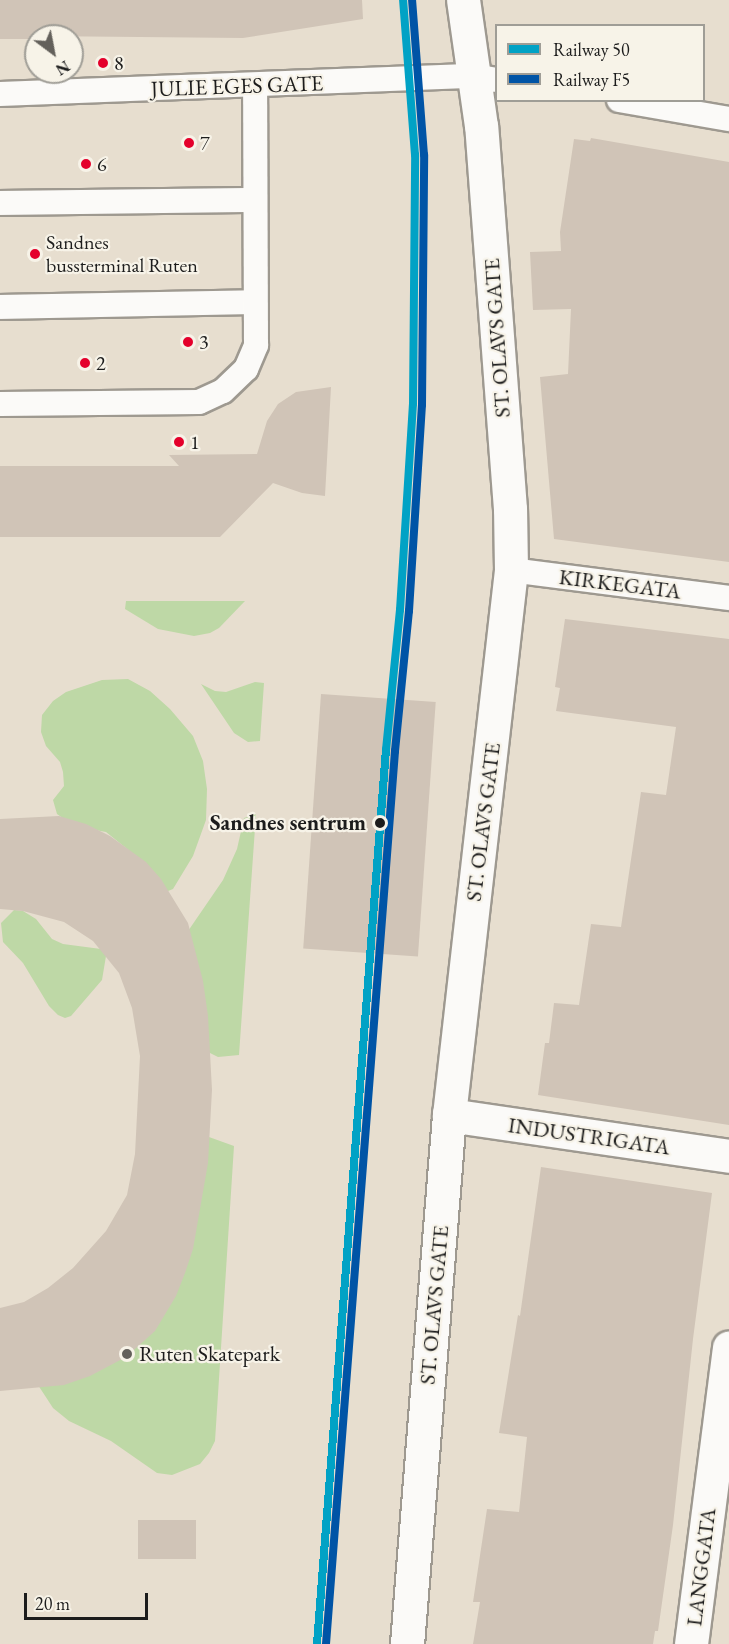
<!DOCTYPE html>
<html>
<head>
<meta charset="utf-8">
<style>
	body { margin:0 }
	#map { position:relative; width:729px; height:1644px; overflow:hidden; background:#e7decf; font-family:"EB Garamond",serif }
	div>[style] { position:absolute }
	.green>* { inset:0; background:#bed8a6 }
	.building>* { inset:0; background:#d0c4b7; transform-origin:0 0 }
	.roads { filter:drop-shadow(2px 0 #9e9990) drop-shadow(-2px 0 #9e9990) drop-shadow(0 2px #9e9990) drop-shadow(0 -2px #9e9990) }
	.service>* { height:24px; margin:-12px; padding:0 12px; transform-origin:12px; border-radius:12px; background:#fbfaf8 }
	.pedestrian>* { height:33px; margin:-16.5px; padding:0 16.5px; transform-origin:16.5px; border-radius:16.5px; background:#fbfaf8 }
	.tertiary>* { height:33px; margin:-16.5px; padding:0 16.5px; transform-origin:16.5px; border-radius:16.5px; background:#fbfaf8 }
	.rail-1>* { height:8px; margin:-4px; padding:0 4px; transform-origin:4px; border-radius:4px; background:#01a2c5 }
	.rail-2>* { height:8px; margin:-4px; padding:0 4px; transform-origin:4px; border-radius:4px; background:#0054a6 }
	.dots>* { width:16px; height:16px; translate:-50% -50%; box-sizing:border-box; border:3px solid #f7f3e8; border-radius:50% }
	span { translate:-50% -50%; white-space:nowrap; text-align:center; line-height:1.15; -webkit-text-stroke:4.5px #f7f3e8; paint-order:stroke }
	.bus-label { font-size:20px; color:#1c1c1c }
	.left { translate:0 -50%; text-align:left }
	.street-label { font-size:22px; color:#1c1c1c }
	.stop-label { font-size:22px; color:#1c1c1c; font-weight:700 }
	.right { translate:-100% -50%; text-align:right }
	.poi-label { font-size:22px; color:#1c1c1c }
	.legend { position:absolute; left:495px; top:24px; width:210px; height:78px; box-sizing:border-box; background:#f7f3e8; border:2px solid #9f9d96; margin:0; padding:8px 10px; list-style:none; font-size:18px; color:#1c1c1c }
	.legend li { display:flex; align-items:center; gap:12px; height:30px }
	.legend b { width:30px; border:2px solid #9f9d96 }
	.north { position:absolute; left:24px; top:24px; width:60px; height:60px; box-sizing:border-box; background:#f7f3e8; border:2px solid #9f9d96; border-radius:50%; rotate:148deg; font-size:16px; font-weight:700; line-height:24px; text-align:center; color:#1c1c1c }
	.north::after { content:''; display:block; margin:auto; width:21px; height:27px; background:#63605b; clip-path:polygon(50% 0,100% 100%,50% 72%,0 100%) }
	.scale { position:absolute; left:24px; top:1593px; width:124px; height:27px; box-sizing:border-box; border:3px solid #1c1c1c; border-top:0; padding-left:8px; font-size:18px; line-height:21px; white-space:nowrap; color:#1c1c1c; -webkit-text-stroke:4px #f7f3e8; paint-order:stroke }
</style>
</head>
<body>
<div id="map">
	<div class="green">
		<div style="clip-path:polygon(126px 601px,245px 601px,219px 628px,210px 633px,194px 636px,158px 629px,125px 609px)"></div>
		<div style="clip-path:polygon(128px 679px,150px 691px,170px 709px,193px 736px,203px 761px,207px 789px,206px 820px,193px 856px,173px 889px,158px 895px,126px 848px,106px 832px,74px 826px,57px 814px,53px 800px,64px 786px,63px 772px,60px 762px,46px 746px,41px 732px,42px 715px,53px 701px,66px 692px,102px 680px)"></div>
		<div style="clip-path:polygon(255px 682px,264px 683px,260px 741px,248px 742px,234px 733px,201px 684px,215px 691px,226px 692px)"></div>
		<div style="clip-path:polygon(256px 814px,239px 1055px,218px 1057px,206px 1051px,186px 934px,223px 880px,237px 849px,244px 818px)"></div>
		<div style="clip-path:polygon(14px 910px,23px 911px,36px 919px,52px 939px,63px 944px,101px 949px,106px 956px,102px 980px,71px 1016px,65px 1018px,58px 1015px,49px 1006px,23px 963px,3px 942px,1px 923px)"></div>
		<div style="clip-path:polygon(209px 1137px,234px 1146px,215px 1441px,209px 1453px,200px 1464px,172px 1475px,157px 1473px,111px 1441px,69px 1421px,53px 1408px,38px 1385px)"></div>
	</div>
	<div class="building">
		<div style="clip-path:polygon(0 0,362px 0,363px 19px,243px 38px,36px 36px,36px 39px,0 39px)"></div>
		<div style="clip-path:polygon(591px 138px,729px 162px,729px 562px,554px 539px,540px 377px,568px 374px,571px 309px,533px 310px,530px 252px,561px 251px,560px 232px,574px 139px,590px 141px)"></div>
		<div style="clip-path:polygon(331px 387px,325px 496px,302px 493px,273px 483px,220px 537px,0 537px,0 466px,179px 466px,169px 455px,257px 454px,267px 421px,278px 404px,296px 392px)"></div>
		<div style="clip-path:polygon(565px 619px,729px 639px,729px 1125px,538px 1095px,545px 1043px,549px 1043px,554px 1003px,579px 1005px,591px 924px,621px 927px,641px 792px,666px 795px,676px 727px,556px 711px,560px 688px,555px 687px)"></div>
		<div style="left:321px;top:694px;width:115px;height:255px;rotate:4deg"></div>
		<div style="clip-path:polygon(59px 816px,86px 824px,110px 836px,146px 862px,161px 879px,188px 923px,203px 981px,208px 1016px,212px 1090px,208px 1163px,193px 1249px,185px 1273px,176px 1296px,155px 1331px,126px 1357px,90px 1376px,64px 1385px,0 1391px,0 1308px,24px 1302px,48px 1288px,73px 1268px,106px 1231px,127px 1195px,135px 1154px,140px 1056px,132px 1008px,119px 973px,93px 941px,64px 922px,23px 911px,0 909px,0 819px)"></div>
		<div style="clip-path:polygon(541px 1167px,712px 1193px,693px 1339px,673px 1525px,658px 1631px,655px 1631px,653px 1644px,473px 1644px,480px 1602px,473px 1602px,487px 1509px,519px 1512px,527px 1437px,499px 1433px,518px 1315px,520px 1316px)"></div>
		<div style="left:138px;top:1520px;width:58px;height:39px"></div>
	</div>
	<div class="roads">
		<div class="service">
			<div style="left:0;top:94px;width:474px;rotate:-2.2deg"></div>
			<div style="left:474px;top:76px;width:22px;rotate:10deg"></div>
			<div style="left:619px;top:100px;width:112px;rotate:9.8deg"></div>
			<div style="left:0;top:203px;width:255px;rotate:-0.7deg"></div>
			<div style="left:0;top:307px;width:255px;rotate:-1.1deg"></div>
			<div style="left:0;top:404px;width:199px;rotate:-0.6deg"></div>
			<div style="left:199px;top:402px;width:26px;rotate:-25deg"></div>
			<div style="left:223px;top:391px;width:32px;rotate:-44deg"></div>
			<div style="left:246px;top:369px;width:26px;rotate:-67deg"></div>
			<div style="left:256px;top:345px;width:259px;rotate:-90.2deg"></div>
			<div style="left:511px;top:570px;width:220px;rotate:7.3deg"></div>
		</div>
		<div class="pedestrian">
			<div style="left:449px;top:1115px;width:283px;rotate:8.3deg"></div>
			<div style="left:691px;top:1644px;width:299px;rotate:-82.7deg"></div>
		</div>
		<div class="tertiary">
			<div style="left:407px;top:1644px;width:531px;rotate:-85.46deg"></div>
			<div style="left:449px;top:1115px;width:549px;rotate:-83.51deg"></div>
			<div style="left:511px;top:570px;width:61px;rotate:-90.9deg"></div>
			<div style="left:510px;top:509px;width:384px;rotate:-94.3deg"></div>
			<div style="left:481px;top:126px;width:127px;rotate:-98.1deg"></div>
		</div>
	</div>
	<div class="rail-1">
		<div style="left:317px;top:1644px;width:897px;rotate:-85.59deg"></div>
		<div style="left:386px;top:750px;width:141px;rotate:-84.3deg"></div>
		<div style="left:400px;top:610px;width:206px;rotate:-86.4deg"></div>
		<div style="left:413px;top:404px;width:249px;rotate:-89.5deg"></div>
		<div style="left:415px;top:155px;width:155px;rotate:-94.4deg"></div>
	</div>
	<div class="rail-2">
		<div style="left:326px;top:1644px;width:896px;rotate:-85.58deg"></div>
		<div style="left:395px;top:751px;width:141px;rotate:-84.3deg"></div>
		<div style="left:409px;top:611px;width:206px;rotate:-86.4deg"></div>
		<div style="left:422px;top:405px;width:250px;rotate:-89.5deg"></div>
		<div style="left:424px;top:155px;width:155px;rotate:-94.4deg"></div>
	</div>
	<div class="dots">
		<div style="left:103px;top:63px;background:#e4002b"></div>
		<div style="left:189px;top:143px;background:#e4002b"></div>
		<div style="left:86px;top:164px;background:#e4002b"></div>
		<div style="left:35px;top:254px;background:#e4002b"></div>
		<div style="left:188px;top:342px;background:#e4002b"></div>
		<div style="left:85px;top:363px;background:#e4002b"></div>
		<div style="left:179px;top:442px;background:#e4002b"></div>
		<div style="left:380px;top:823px;background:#1c1c1c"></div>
		<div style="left:127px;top:1354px;background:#63605b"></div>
	</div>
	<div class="bus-label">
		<span class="left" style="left:114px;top:63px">8</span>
		<span class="left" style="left:200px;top:143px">7</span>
		<span class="left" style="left:97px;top:164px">6</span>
		<span class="left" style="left:46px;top:254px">Sandnes<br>bussterminal Ruten</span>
		<span class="left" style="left:199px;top:342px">3</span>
		<span class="left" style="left:96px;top:363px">2</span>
		<span class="left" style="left:190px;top:442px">1</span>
	</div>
	<div class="street-label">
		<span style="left:237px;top:86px;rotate:-2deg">JULIE EGES GATE</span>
		<span style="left:497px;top:338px;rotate:-94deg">ST. OLAVS GATE</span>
		<span style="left:620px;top:584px;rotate:7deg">KIRKEGATA</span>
		<span style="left:483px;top:822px;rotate:-83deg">ST. OLAVS GATE</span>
		<span style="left:589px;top:1136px;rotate:8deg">INDUSTRIGATA</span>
		<span style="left:434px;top:1305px;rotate:-85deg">ST. OLAVS GATE</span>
		<span style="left:701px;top:1567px;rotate:-83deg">LANGGATA</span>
	</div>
	<div class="stop-label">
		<span class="right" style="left:366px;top:823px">Sandnes sentrum</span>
	</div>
	<div class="poi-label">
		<span class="left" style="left:139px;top:1354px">Ruten Skatepark</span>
	</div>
	<ul class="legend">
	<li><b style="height:8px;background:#01a2c5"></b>Railway 50</li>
	<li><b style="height:8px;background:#0054a6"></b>Railway F5</li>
	</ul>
	<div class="north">N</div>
	<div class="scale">20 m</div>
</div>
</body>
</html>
